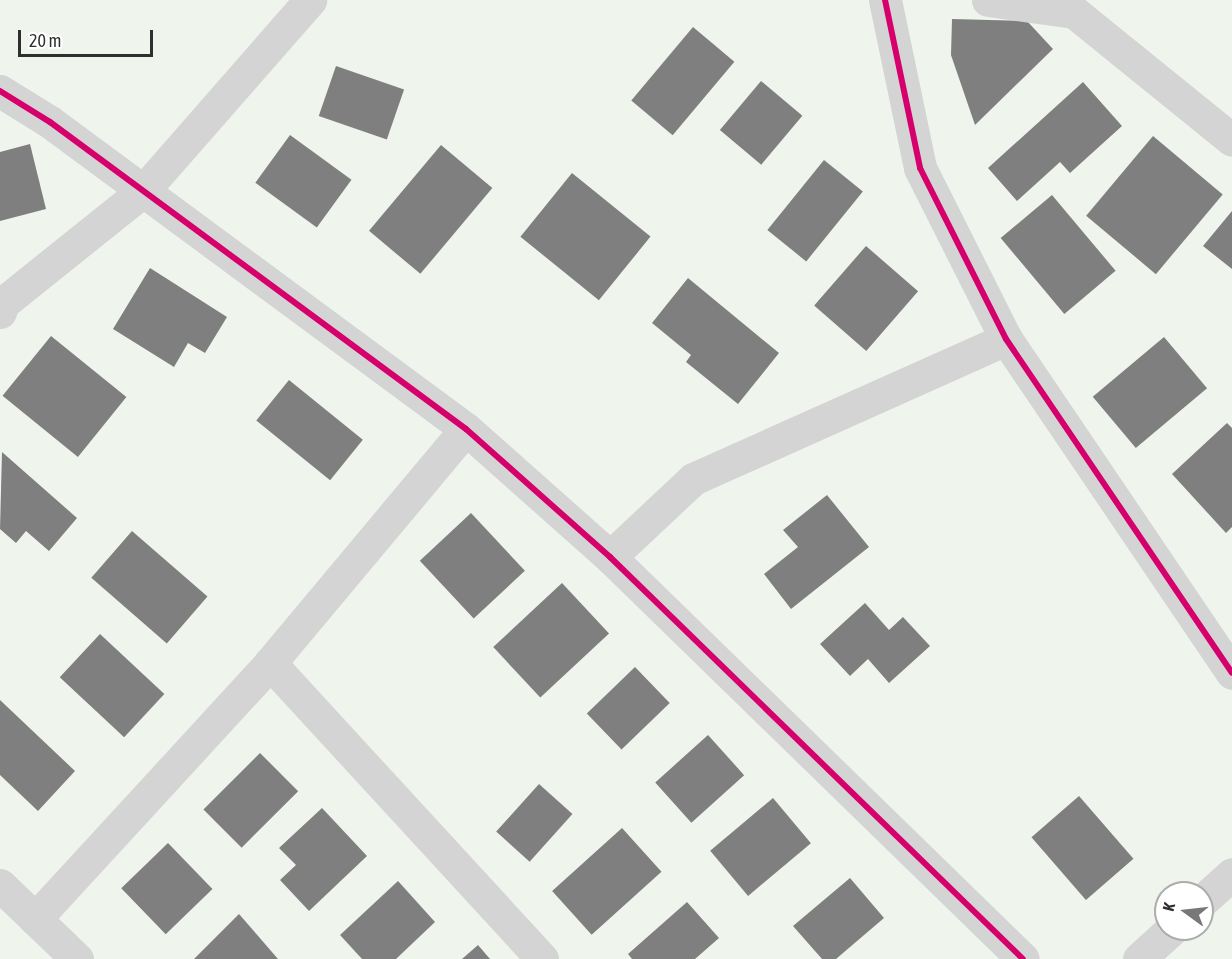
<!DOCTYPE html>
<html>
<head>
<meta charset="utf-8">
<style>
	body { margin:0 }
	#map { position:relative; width:1232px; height:959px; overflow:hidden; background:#fff; font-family:"Asap Condensed",sans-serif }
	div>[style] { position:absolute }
	.green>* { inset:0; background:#eff5ec }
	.building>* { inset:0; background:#7f7f7f; transform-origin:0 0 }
	.minor>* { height:33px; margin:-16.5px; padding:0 16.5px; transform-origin:16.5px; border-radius:16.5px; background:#d4d4d4 }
	.cycleway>* { height:6px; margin:-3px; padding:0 3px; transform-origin:3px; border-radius:3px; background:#d6006c }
	span { translate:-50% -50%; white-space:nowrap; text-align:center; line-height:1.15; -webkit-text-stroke:6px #fff; paint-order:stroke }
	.north { position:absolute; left:1154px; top:881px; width:60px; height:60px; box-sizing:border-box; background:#fff; border:2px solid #acacac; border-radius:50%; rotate:285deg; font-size:16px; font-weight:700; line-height:24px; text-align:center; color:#2f2f2f }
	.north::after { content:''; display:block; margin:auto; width:21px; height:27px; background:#787878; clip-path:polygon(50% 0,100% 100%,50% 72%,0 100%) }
	.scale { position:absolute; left:18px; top:30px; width:135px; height:27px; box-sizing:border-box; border:3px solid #2f2f2f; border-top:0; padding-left:8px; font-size:18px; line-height:21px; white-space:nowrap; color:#2f2f2f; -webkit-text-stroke:4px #fff; paint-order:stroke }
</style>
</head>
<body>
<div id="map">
	<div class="green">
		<div style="clip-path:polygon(evenodd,0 0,1232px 0,1232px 959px,0 959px,0 0,1166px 893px,1202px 893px,1202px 929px,1166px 929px,1166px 893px)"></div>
	</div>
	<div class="building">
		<div style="clip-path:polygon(952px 19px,1027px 21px,1053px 49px,975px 125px,951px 55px)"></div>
		<div style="left:693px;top:27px;width:54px;height:96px;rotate:40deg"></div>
		<div style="left:336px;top:66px;width:72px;height:53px;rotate:19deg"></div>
		<div style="left:761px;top:81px;width:54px;height:64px;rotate:40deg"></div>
		<div style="clip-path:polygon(1083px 82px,1122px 126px,1070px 173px,1060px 162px,1017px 201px,988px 168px)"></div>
		<div style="left:290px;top:135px;width:76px;height:59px;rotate:36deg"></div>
		<div style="left:1153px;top:136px;width:91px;height:104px;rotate:40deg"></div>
		<div style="clip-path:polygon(30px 144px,46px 209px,0 221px,0 152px)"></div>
		<div style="left:441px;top:145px;width:67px;height:112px;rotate:40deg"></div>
		<div style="left:824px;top:160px;width:50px;height:90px;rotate:39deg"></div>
		<div style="left:572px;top:173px;width:101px;height:82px;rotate:39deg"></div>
		<div style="left:1052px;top:195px;width:99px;height:67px;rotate:50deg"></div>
		<div style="clip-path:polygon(1232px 211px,1232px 269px,1203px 246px)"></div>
		<div style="left:866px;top:246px;width:69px;height:79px;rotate:41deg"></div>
		<div style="clip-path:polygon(150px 268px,227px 317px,205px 353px,188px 343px,174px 367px,113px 329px)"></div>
		<div style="clip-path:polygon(688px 278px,779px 353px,738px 404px,686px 362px,691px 355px,652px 323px)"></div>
		<div style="left:51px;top:336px;width:97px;height:77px;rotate:39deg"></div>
		<div style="left:1164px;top:337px;width:67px;height:93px;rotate:50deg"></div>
		<div style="left:289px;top:380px;width:95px;height:52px;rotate:39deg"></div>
		<div style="clip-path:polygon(1227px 423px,1232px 428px,1232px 527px,1226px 533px,1172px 474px)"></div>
		<div style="clip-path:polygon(2px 452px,77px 518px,49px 551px,26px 531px,16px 543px,0 529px)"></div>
		<div style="clip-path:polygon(827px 495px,869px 547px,791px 609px,764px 574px,798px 547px,783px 530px)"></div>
		<div style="left:471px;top:513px;width:79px;height:70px;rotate:47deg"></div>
		<div style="left:132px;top:531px;width:100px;height:62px;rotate:41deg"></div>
		<div style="left:562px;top:583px;width:69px;height:94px;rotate:47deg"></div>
		<div style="clip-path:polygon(865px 603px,889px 630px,903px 617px,930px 646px,889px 683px,868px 659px,850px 676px,820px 644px)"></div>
		<div style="left:100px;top:634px;width:88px;height:59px;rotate:43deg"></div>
		<div style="left:635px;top:667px;width:50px;height:67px;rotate:46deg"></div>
		<div style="clip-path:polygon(0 700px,75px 771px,38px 811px,0 775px)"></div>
		<div style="left:708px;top:735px;width:54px;height:71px;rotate:48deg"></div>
		<div style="left:260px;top:753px;width:54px;height:80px;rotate:45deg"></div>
		<div style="left:539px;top:784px;width:45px;height:64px;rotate:42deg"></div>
		<div style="left:1079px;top:796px;width:83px;height:63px;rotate:49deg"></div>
		<div style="left:773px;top:798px;width:59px;height:82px;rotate:50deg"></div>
		<div style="clip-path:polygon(322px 808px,367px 856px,309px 911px,280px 880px,296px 865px,279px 848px)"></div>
		<div style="left:622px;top:828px;width:59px;height:94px;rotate:48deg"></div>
		<div style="left:168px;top:843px;width:64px;height:65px;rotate:46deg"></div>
		<div style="clip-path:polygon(850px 878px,884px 918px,836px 959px,822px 959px,793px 926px)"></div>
		<div style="clip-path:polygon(398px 881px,435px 922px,396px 959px,362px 959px,340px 935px)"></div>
		<div style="clip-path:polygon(687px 902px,719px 938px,695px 959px,632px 959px,628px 954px)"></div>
		<div style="clip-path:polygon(239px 914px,278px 959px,194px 959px)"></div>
		<div style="clip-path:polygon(478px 945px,490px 959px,462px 959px)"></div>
	</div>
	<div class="minor">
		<div style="left:885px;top:0;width:172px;rotate:78.2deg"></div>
		<div style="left:920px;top:168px;width:191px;rotate:63.3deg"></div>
		<div style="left:1006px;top:339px;width:403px;rotate:55.9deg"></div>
		<div style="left:988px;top:0;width:87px;rotate:7.9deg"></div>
		<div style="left:1074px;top:12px;width:203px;rotate:39deg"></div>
		<div style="left:0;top:91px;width:59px;rotate:31.8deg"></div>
		<div style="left:50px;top:122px;width:517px;rotate:36.43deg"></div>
		<div style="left:466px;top:429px;width:193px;rotate:41.6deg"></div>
		<div style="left:610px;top:557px;width:576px;rotate:44.23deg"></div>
		<div style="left:0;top:312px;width:9px;rotate:-72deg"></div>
		<div style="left:3px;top:303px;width:179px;rotate:-38.7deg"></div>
		<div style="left:143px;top:191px;width:254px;rotate:-48.8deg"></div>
		<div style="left:610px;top:557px;width:114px;rotate:-43.2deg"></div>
		<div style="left:693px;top:479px;width:343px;rotate:-24.1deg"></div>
		<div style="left:270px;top:663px;width:402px;rotate:47.4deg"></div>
		<div style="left:0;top:885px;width:107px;rotate:43.9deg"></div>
		<div style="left:1202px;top:901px;width:40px;rotate:-42deg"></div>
		<div style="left:35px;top:919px;width:348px;rotate:-47.4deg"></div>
		<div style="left:270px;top:663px;width:305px;rotate:-50.1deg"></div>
		<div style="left:1139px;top:959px;width:45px;rotate:-42.3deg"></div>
	</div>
	<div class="cycleway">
		<div style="left:885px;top:0;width:172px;rotate:78.2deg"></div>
		<div style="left:920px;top:168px;width:191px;rotate:63.3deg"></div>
		<div style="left:1006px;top:339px;width:403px;rotate:55.9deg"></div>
		<div style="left:0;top:91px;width:59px;rotate:31.8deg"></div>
		<div style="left:50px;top:122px;width:517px;rotate:36.43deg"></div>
		<div style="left:466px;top:429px;width:193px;rotate:41.6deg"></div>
		<div style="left:610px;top:557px;width:576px;rotate:44.23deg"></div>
	</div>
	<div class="north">K</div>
	<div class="scale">20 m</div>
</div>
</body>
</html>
